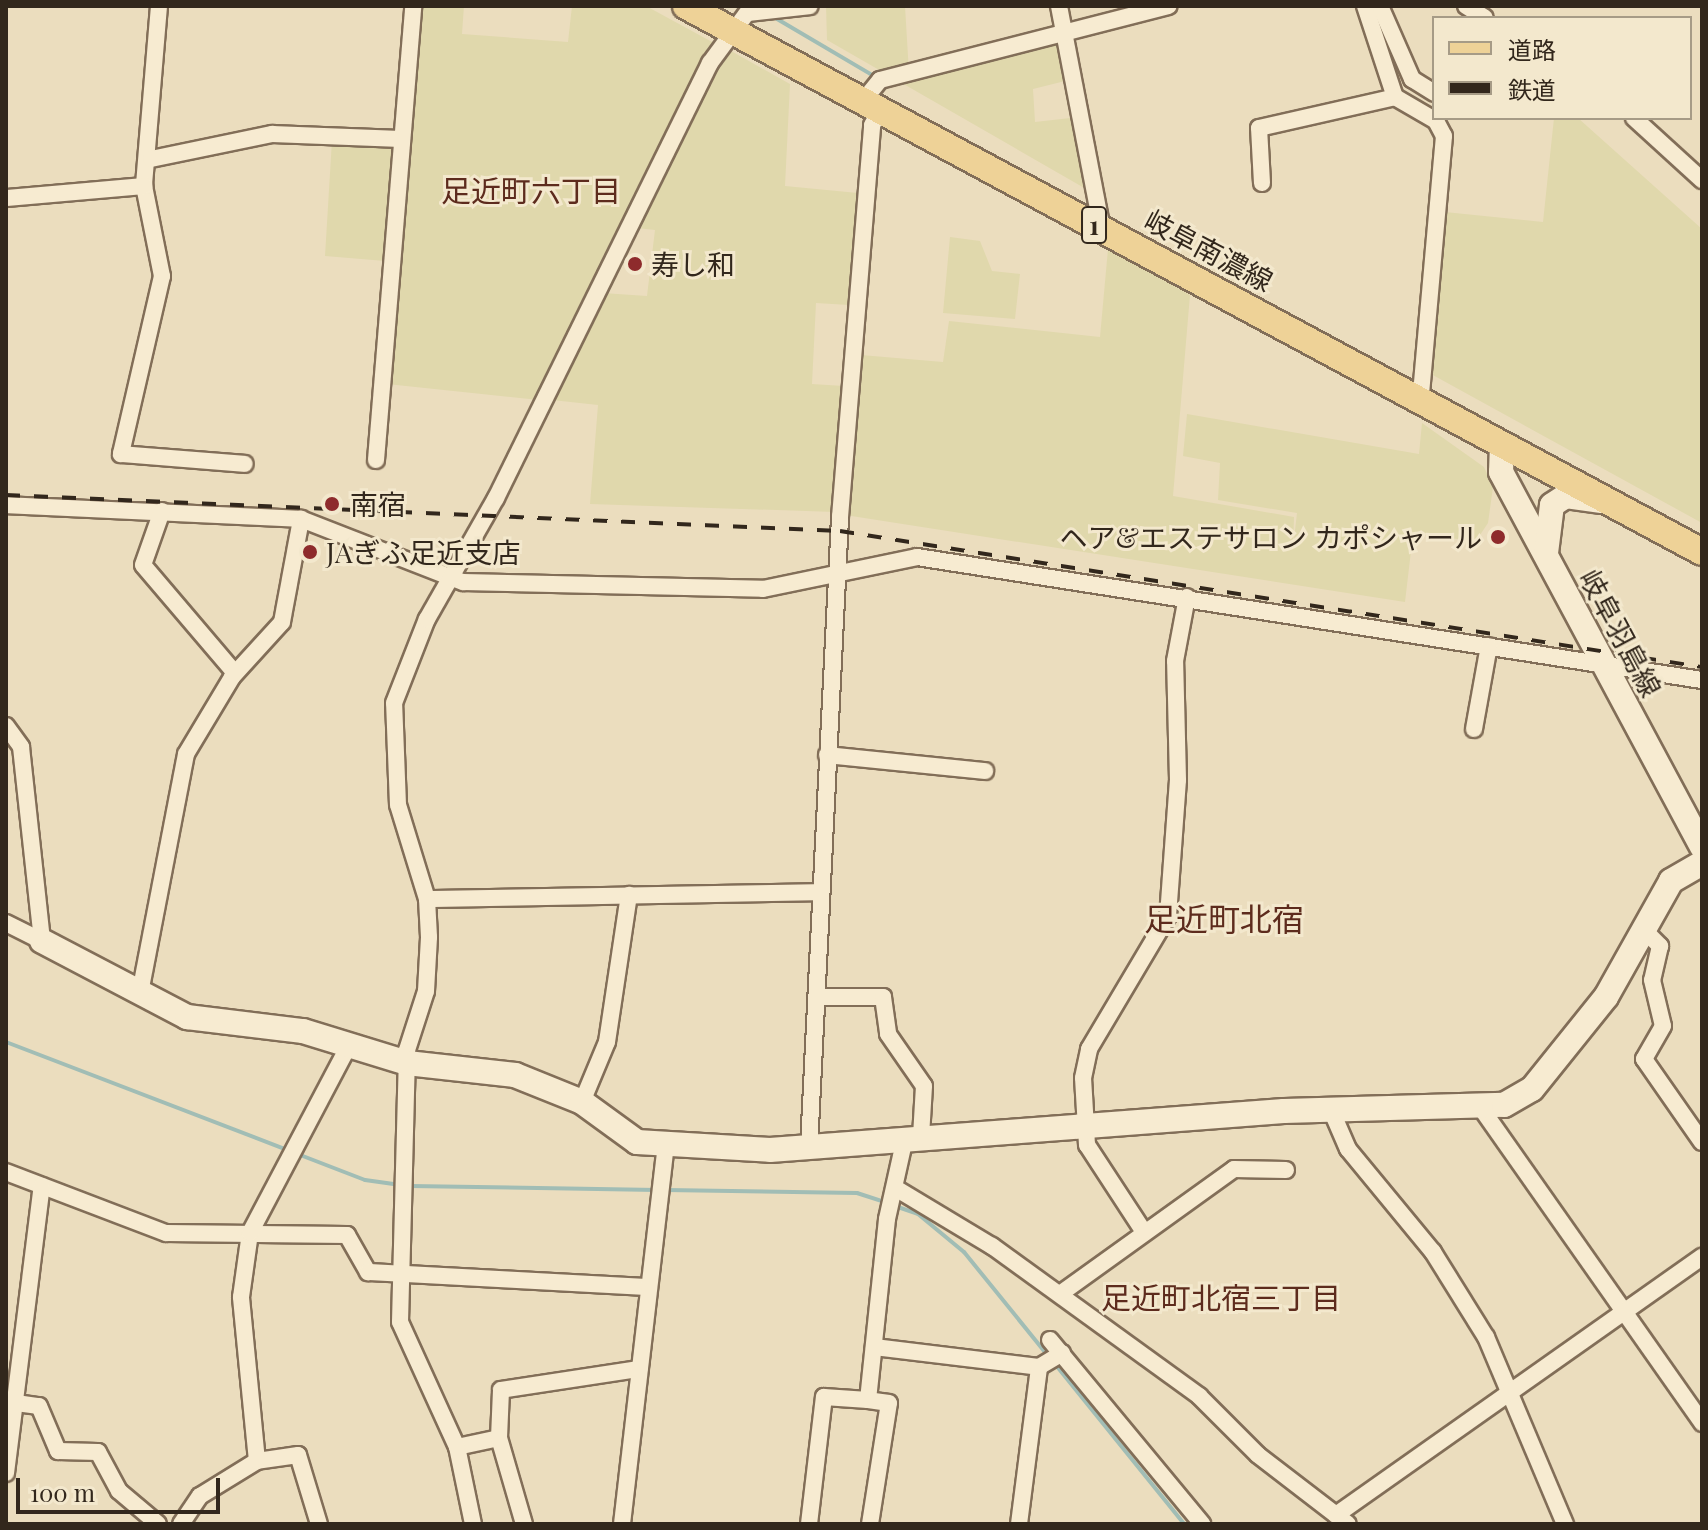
<!DOCTYPE html>
<html>
<head>
<meta charset="utf-8">
<style>
	body { margin:0 }
	#map { position:relative; width:1708px; height:1530px; overflow:hidden; background:#ebddbe; font-family:"Playfair Display","Noto Sans JP",serif }
	div>[style] { position:absolute }
	.farmland>* { inset:0; background:#e0d8ac }
	.stream>* { height:4px; margin:-2px; padding:0 2px; transform-origin:2px; border-radius:2px; background:#a1bdb5 }
	.roads { filter:drop-shadow(2px 0 #826e58) drop-shadow(-2px 0 #826e58) drop-shadow(0 2px #826e58) drop-shadow(0 -2px #826e58) }
	.street>* { height:16px; margin:-8px; padding:0 8px; transform-origin:8px; border-radius:8px; background:#f7ebd1 }
	.secondary>* { height:24px; margin:-12px; padding:0 12px; transform-origin:12px; border-radius:12px; background:#f7ebd1 }
	.primary>* { height:26px; margin:-13px; padding:0 13px; transform-origin:13px; border-radius:13px; background:#eed297 }
	.rail>* { height:4px; margin-top:-2px; transform-origin:0; background:repeating-linear-gradient(90deg,#32271c 0 14px,transparent 0 28px) }
	.dots>* { width:22px; height:22px; translate:-50% -50%; box-sizing:border-box; border:4px solid #f3e8cd; border-radius:50% }
	span { translate:-50% -50%; white-space:nowrap; text-align:center; line-height:1.15; -webkit-text-stroke:6px #f3e8cd; paint-order:stroke }
	.shield-label span { padding:2px 6px; background:#f3e8cd; border:2px solid; border-radius:6px; -webkit-text-stroke-width:0 }
	.shield-label { font-size:26px; color:#32271c; font-weight:700 }
	.street-label { font-size:28px; color:#32271c }
	.poi-label { font-size:28px; color:#32271c }
	.left { translate:0 -50%; text-align:left }
	.right { translate:-100% -50%; text-align:right }
	.neighbourhood-label { font-size:30px; color:#5d2b1d }
	.quarter-label { font-size:32px; color:#5d2b1d }
	.frame { position:absolute; inset:0; border:8px solid #32271c; pointer-events:none }
	.legend { position:absolute; left:1432px; top:16px; width:260px; height:104px; box-sizing:border-box; background:#f3e8cd; border:2px solid #a69b86; margin:0; padding:10px 14px; list-style:none; font-size:24px; color:#32271c }
	.legend li { display:flex; align-items:center; gap:16px; height:40px }
	.legend b { width:40px; border:2px solid #a69b86 }
	.scale { position:absolute; left:16px; top:1478px; width:204px; height:36px; box-sizing:border-box; border:4px solid #32271c; border-top:0; padding-left:10px; font-size:24px; line-height:28px; white-space:nowrap; color:#32271c; -webkit-text-stroke:6px #f3e8cd; paint-order:stroke }
</style>
</head>
<body>
<div id="map">
	<div class="farmland">
		<div style="clip-path:polygon(421px 6px,464px 6px,462px 34px,568px 42px,572px 6px,646px 6px,714px 43px,539px 400px,387px 384px,397px 262px,325px 256px,332px 140px,406px 144px)"></div>
		<div style="clip-path:polygon(826px 6px,905px 6px,909px 73px,1060px 38px,1069px 80px,1033px 89px,1035px 122px,1079px 117px,1093px 193px,827px 40px)"></div>
		<div style="clip-path:polygon(724px 47px,790px 84px,785px 186px,858px 193px,849px 305px,816px 303px,812px 384px,844px 386px,835px 512px,590px 504px,598px 405px,552px 400px,603px 293px,647px 296px,655px 230px,637px 228px)"></div>
		<div style="clip-path:polygon(1554px 118px,1578px 118px,1702px 229px,1702px 523px,1431px 374px,1445px 212px,1543px 222px)"></div>
		<div style="clip-path:polygon(950px 237px,980px 241px,992px 271px,1020px 274px,1015px 319px,943px 313px)"></div>
		<div style="clip-path:polygon(1108px 249px,1190px 295px,1173px 496px,1294px 517px,1293px 548px,1297px 513px,1218px 500px,1220px 463px,1183px 456px,1187px 414px,1419px 454px,1422px 423px,1484px 467px,1493px 487px,1488px 523px,1476px 541px,1413px 534px,1405px 602px,845px 515px,861px 355px,943px 362px,949px 321px,1100px 337px)"></div>
	</div>
	<div class="stream">
		<div style="left:772px;top:16px;width:116px;rotate:30.5deg"></div>
		<div style="left:6px;top:1042px;width:301px;rotate:21deg"></div>
		<div style="left:295px;top:1153px;width:75px;rotate:21.1deg"></div>
		<div style="left:365px;top:1180px;width:36px;rotate:8deg"></div>
		<div style="left:410px;top:1186px;width:247px;rotate:0.9deg"></div>
		<div style="left:666px;top:1190px;width:191px;rotate:0.9deg"></div>
		<div style="left:857px;top:1193px;width:32px;rotate:18deg"></div>
		<div style="left:895px;top:1206px;width:24px;rotate:19deg"></div>
		<div style="left:918px;top:1214px;width:60px;rotate:39.6deg"></div>
		<div style="left:964px;top:1252px;width:135px;rotate:51deg"></div>
		<div style="left:1055px;top:1364px;width:206px;rotate:51.1deg"></div>
	</div>
	<div class="roads">
		<div class="street">
			<div style="left:159px;top:6px;width:181px;rotate:94.8deg"></div>
			<div style="left:144px;top:186px;width:92px;rotate:78.7deg"></div>
			<div style="left:162px;top:276px;width:183px;rotate:103deg"></div>
			<div style="left:121px;top:454px;width:124px;rotate:4.6deg"></div>
			<div style="left:1059px;top:6px;width:227px;rotate:79.1deg"></div>
			<div style="left:1365px;top:6px;width:96px;rotate:71.8deg"></div>
			<div style="left:1395px;top:97px;width:48px;rotate:30.3deg"></div>
			<div style="left:1436px;top:121px;width:17px;rotate:62deg"></div>
			<div style="left:1444px;top:136px;width:261px;rotate:95.1deg"></div>
			<div style="left:1380px;top:6px;width:80px;rotate:66.3deg"></div>
			<div style="left:1412px;top:79px;width:26px;rotate:32deg"></div>
			<div style="left:1466px;top:6px;width:22px;rotate:32deg"></div>
			<div style="left:749px;top:13px;width:61px;rotate:-6.5deg"></div>
			<div style="left:863px;top:101px;width:27px;rotate:-51deg"></div>
			<div style="left:880px;top:80px;width:298px;rotate:-14.4deg"></div>
			<div style="left:1634px;top:118px;width:92px;rotate:42.4deg"></div>
			<div style="left:151px;top:159px;width:124px;rotate:-11.7deg"></div>
			<div style="left:272px;top:134px;width:129px;rotate:2.2deg"></div>
			<div style="left:1262px;top:183px;width:55px;rotate:-93.1deg"></div>
			<div style="left:1259px;top:128px;width:139px;rotate:-12.8deg"></div>
			<div style="left:6px;top:198px;width:139px;rotate:-5deg"></div>
			<div style="left:376px;top:460px;width:456px;rotate:-85.3deg"></div>
			<div style="left:6px;top:505px;width:295px;rotate:2.7deg"></div>
			<div style="left:301px;top:519px;width:174px;rotate:21.3deg"></div>
			<div style="left:463px;top:582px;width:300px;rotate:1.3deg"></div>
			<div style="left:763px;top:589px;width:157px;rotate:-11.7deg"></div>
			<div style="left:917px;top:557px;width:795px;rotate:8.91deg"></div>
			<div style="left:162px;top:511px;width:57px;rotate:109.4deg"></div>
			<div style="left:143px;top:565px;width:142px;rotate:49.6deg"></div>
			<div style="left:6px;top:726px;width:26px;rotate:54deg"></div>
			<div style="left:21px;top:747px;width:195px;rotate:83.8deg"></div>
			<div style="left:42px;top:941px;width:40px;rotate:-153.4deg"></div>
			<div style="left:1474px;top:729px;width:84px;rotate:-79.8deg"></div>
			<div style="left:827px;top:755px;width:159px;rotate:5.8deg"></div>
			<div style="left:427px;top:899px;width:393px;rotate:-1deg"></div>
			<div style="left:1644px;top:930px;width:23px;rotate:45deg"></div>
			<div style="left:1660px;top:946px;width:35px;rotate:103deg"></div>
			<div style="left:1652px;top:980px;width:47px;rotate:76.6deg"></div>
			<div style="left:1663px;top:1026px;width:38px;rotate:120deg"></div>
			<div style="left:1644px;top:1059px;width:101px;rotate:55.1deg"></div>
			<div style="left:140px;top:993px;width:243px;rotate:-79.1deg"></div>
			<div style="left:186px;top:754px;width:90px;rotate:-59.1deg"></div>
			<div style="left:232px;top:677px;width:74px;rotate:-47.7deg"></div>
			<div style="left:282px;top:622px;width:105px;rotate:-79.5deg"></div>
			<div style="left:817px;top:997px;width:66px"></div>
			<div style="left:883px;top:997px;width:37px;rotate:82deg"></div>
			<div style="left:888px;top:1034px;width:63px;rotate:55.3deg"></div>
			<div style="left:924px;top:1086px;width:51px;rotate:93.4deg"></div>
			<div style="left:582px;top:1102px;width:65px;rotate:-67.4deg"></div>
			<div style="left:607px;top:1042px;width:149px;rotate:-81.5deg"></div>
			<div style="left:1481px;top:1108px;width:385px;rotate:54.9deg"></div>
			<div style="left:1332px;top:1112px;width:40px;rotate:66.6deg"></div>
			<div style="left:1348px;top:1149px;width:134px;rotate:50.5deg"></div>
			<div style="left:1433px;top:1252px;width:100px;rotate:58.1deg"></div>
			<div style="left:1486px;top:1337px;width:203px;rotate:67.1deg"></div>
			<div style="left:809px;top:1147px;width:631px;rotate:-87.18deg"></div>
			<div style="left:840px;top:517px;width:393px;rotate:-85.3deg"></div>
			<div style="left:872px;top:125px;width:16px;rotate:-60deg"></div>
			<div style="left:6px;top:1172px;width:171px;rotate:20.9deg"></div>
			<div style="left:166px;top:1233px;width:181px;rotate:0.6deg"></div>
			<div style="left:347px;top:1235px;width:43px;rotate:60.4deg"></div>
			<div style="left:368px;top:1272px;width:280px;rotate:3.1deg"></div>
			<div style="left:897px;top:1189px;width:111px;rotate:31deg"></div>
			<div style="left:992px;top:1246px;width:256px;rotate:35.9deg"></div>
			<div style="left:1199px;top:1396px;width:83px;rotate:45deg"></div>
			<div style="left:1258px;top:1455px;width:113px;rotate:37.5deg"></div>
			<div style="left:1144px;top:1232px;width:104px;rotate:-123.2deg"></div>
			<div style="left:1087px;top:1145px;width:67px;rotate:-93.4deg"></div>
			<div style="left:1083px;top:1078px;width:30px;rotate:-78deg"></div>
			<div style="left:1089px;top:1049px;width:155px;rotate:-59.3deg"></div>
			<div style="left:1168px;top:916px;width:136px;rotate:-85.8deg"></div>
			<div style="left:1178px;top:780px;width:119px;rotate:-91.4deg"></div>
			<div style="left:1175px;top:661px;width:65px;rotate:-79.4deg"></div>
			<div style="left:1060px;top:1294px;width:214px;rotate:-35.7deg"></div>
			<div style="left:1234px;top:1169px;width:52px;rotate:1.1deg"></div>
			<div style="left:1050px;top:1340px;width:239px;rotate:50.4deg"></div>
			<div style="left:874px;top:1347px;width:166px;rotate:6.9deg"></div>
			<div style="left:9px;top:1402px;width:30px;rotate:8deg"></div>
			<div style="left:39px;top:1406px;width:49px;rotate:67.1deg"></div>
			<div style="left:58px;top:1451px;width:40px;rotate:1.4deg"></div>
			<div style="left:98px;top:1452px;width:44px;rotate:61.7deg"></div>
			<div style="left:119px;top:1491px;width:51px;rotate:40.2deg"></div>
			<div style="left:457px;top:1447px;width:43px;rotate:-12.1deg"></div>
			<div style="left:6px;top:1473px;width:289px;rotate:-82.9deg"></div>
			<div style="left:1336px;top:1515px;width:448px;rotate:-35.2deg"></div>
			<div style="left:181px;top:1524px;width:34px;rotate:-56deg"></div>
			<div style="left:200px;top:1496px;width:67px;rotate:-31.6deg"></div>
			<div style="left:319px;top:1524px;width:72px;rotate:-106.9deg"></div>
			<div style="left:298px;top:1455px;width:41px;rotate:171.7deg"></div>
			<div style="left:257px;top:1461px;width:165px;rotate:-95.6deg"></div>
			<div style="left:241px;top:1297px;width:65px;rotate:-82deg"></div>
			<div style="left:250px;top:1233px;width:212px;rotate:-62.2deg"></div>
			<div style="left:473px;top:1524px;width:79px;rotate:-101.7deg"></div>
			<div style="left:457px;top:1447px;width:137px;rotate:-114.5deg"></div>
			<div style="left:400px;top:1322px;width:272px;rotate:-88.5deg"></div>
			<div style="left:407px;top:1050px;width:62px;rotate:-72.1deg"></div>
			<div style="left:426px;top:991px;width:54px;rotate:-86.8deg"></div>
			<div style="left:429px;top:937px;width:38px;rotate:-93deg"></div>
			<div style="left:427px;top:899px;width:98px;rotate:-107.1deg"></div>
			<div style="left:398px;top:805px;width:102px;rotate:-92.2deg"></div>
			<div style="left:394px;top:703px;width:90px;rotate:-68.6deg"></div>
			<div style="left:427px;top:619px;width:139px;rotate:-60.3deg"></div>
			<div style="left:496px;top:498px;width:485px;rotate:-63.8deg"></div>
			<div style="left:710px;top:63px;width:71px;rotate:-53.6deg"></div>
			<div style="left:524px;top:1524px;width:90px;rotate:-106.2deg"></div>
			<div style="left:499px;top:1438px;width:48px;rotate:-87.6deg"></div>
			<div style="left:501px;top:1390px;width:140px;rotate:-8.7deg"></div>
			<div style="left:622px;top:1524px;width:382px;rotate:-83.4deg"></div>
			<div style="left:809px;top:1524px;width:128px;rotate:-83.3deg"></div>
			<div style="left:824px;top:1397px;width:44px;rotate:3.9deg"></div>
			<div style="left:870px;top:1524px;width:122px;rotate:-81.1deg"></div>
			<div style="left:889px;top:1403px;width:21px;rotate:-172deg"></div>
			<div style="left:868px;top:1400px;width:182px;rotate:-84deg"></div>
			<div style="left:887px;top:1219px;width:83px;rotate:-77.5deg"></div>
			<div style="left:1019px;top:1524px;width:158px;rotate:-82.7deg"></div>
			<div style="left:1039px;top:1367px;width:27px;rotate:-31deg"></div>
		</div>
		<div class="secondary">
			<div style="left:1502px;top:444px;width:28px;rotate:92deg"></div>
			<div style="left:1501px;top:472px;width:425px;rotate:61.8deg"></div>
			<div style="left:1546px;top:553px;width:48px;rotate:-82.9deg"></div>
			<div style="left:1552px;top:505px;width:17px;rotate:-33deg"></div>
			<div style="left:1566px;top:496px;width:36px;rotate:8deg"></div>
			<div style="left:42px;top:941px;width:164px;rotate:27.7deg"></div>
			<div style="left:187px;top:1017px;width:117px;rotate:6.9deg"></div>
			<div style="left:303px;top:1031px;width:109px;rotate:17.1deg"></div>
			<div style="left:407px;top:1063px;width:109px;rotate:6.3deg"></div>
			<div style="left:515px;top:1075px;width:72px;rotate:21.9deg"></div>
			<div style="left:582px;top:1102px;width:68px;rotate:36deg"></div>
			<div style="left:637px;top:1142px;width:133px;rotate:3.4deg"></div>
			<div style="left:770px;top:1150px;width:515px;rotate:-4.34deg"></div>
			<div style="left:1284px;top:1111px;width:220px;rotate:-1.6deg"></div>
			<div style="left:1504px;top:1105px;width:32px;rotate:-30deg"></div>
			<div style="left:1532px;top:1089px;width:118px;rotate:-51.2deg"></div>
			<div style="left:1606px;top:997px;width:133px;rotate:-60.7deg"></div>
			<div style="left:1671px;top:881px;width:36px;rotate:-30deg"></div>
		</div>
		<div class="primary">
			<div style="left:686px;top:6px;width:1153px;rotate:28.25deg"></div>
		</div>
	</div>
	<div class="rail">
		<div style="left:6px;top:495px;width:835px;rotate:2.47deg"></div>
		<div style="left:840px;top:531px;width:873px;rotate:8.97deg"></div>
	</div>
	<div class="dots">
		<div style="left:635px;top:264px;background:#8e2b2c"></div>
		<div style="left:332px;top:504px;background:#8e2b2c"></div>
		<div style="left:1498px;top:537px;background:#8e2b2c"></div>
		<div style="left:310px;top:552px;background:#8e2b2c"></div>
	</div>
	<div class="shield-label">
		<span style="left:1094px;top:225px">1</span>
	</div>
	<div class="street-label">
		<span style="left:1209px;top:250px;rotate:28deg">岐阜南濃線</span>
		<span style="left:1621px;top:633px;rotate:62deg">岐阜羽島線</span>
	</div>
	<div class="poi-label">
		<span class="left" style="left:651px;top:264px">寿し和</span>
		<span class="left" style="left:350px;top:504px">南宿</span>
		<span class="right" style="left:1482px;top:537px">ヘア&amp;エステサロン カポシャール</span>
		<span class="left" style="left:326px;top:552px">JAぎふ足近支店</span>
	</div>
	<div class="neighbourhood-label">
		<span style="left:531px;top:190px">足近町六丁目</span>
		<span style="left:1221px;top:1297px">足近町北宿三丁目</span>
	</div>
	<div class="quarter-label">
		<span style="left:1224px;top:918px">足近町北宿</span>
	</div>
	<div class="frame"></div>
	<ul class="legend">
	<li><b style="height:10px;background:#eed297"></b>道路</li>
	<li><b style="height:10px;background:#32271c"></b>鉄道</li>
	</ul>
	<div class="scale">100 m</div>
</div>
</body>
</html>
